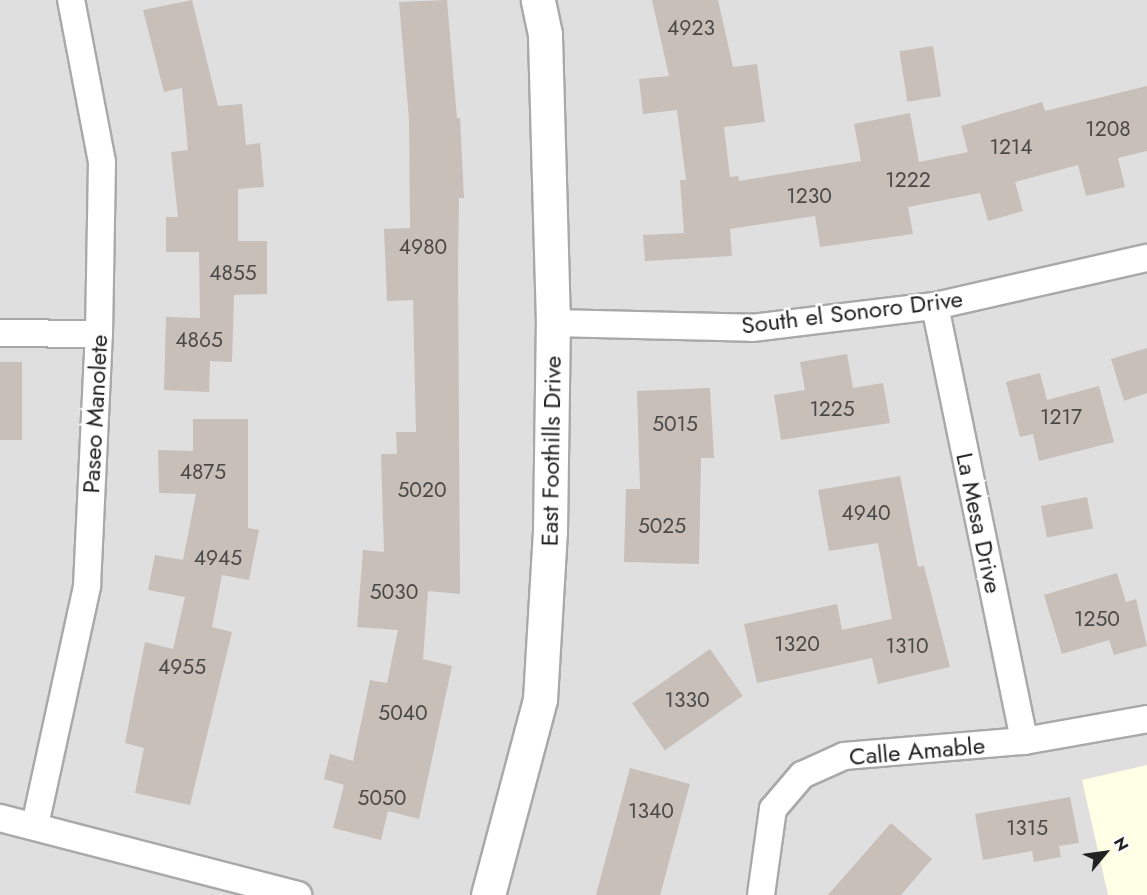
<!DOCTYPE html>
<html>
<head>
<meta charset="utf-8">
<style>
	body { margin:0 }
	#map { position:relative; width:1147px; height:895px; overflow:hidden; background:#f2efe9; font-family:Jost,sans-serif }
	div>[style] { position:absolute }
	.residential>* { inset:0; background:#e0dfdf; transform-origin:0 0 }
	.education>* { inset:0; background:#ffffe5 }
	.building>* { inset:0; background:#c7bfb8; transform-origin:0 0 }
	.roads { filter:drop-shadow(2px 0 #a9a9a9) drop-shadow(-2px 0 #a9a9a9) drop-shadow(0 2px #a9a9a9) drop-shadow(0 -2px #a9a9a9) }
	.minor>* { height:26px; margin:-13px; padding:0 13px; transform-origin:13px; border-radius:13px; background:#fff }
	.tertiary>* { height:33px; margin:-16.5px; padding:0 16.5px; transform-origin:16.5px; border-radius:16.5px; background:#fff }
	span { translate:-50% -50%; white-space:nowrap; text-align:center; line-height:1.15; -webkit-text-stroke:5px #fff; paint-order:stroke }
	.number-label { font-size:21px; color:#4b4948 }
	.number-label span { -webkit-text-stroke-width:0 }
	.street-label { font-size:24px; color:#222 }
	.north { position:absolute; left:1075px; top:823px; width:60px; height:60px; -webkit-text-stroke:4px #fff; paint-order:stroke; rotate:61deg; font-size:16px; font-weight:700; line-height:24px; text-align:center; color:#222 }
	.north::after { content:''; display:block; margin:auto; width:21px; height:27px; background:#222; clip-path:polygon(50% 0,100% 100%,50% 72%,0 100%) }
</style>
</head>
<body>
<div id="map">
	<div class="residential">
		<div style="left:0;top:0;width:1147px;height:895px"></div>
	</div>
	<div class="education">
		<div style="clip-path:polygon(1147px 765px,1147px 895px,1108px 895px,1082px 780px)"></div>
	</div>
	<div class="building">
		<div style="clip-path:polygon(192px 0,218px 106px,242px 104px,246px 145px,260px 143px,264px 187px,238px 189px,238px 241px,267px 241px,267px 294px,234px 295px,232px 362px,210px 361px,209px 392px,164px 390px,166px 317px,200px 318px,199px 252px,166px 252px,166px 217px,178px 217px,171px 152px,188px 150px,182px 88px,164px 92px,143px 10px)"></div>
		<div style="clip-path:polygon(447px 0,457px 118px,460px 118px,464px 198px,459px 198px,458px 265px,460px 594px,428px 591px,423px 659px,452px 666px,419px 819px,388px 811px,381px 840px,333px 828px,344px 785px,324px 779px,330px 754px,353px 761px,370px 680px,387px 683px,398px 630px,357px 627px,363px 550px,384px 552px,381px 454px,397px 454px,396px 432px,416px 432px,413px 300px,387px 301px,384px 229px,410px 228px,409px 119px,399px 2px)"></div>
		<div style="clip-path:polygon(652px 0,718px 0,733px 67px,757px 64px,765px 122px,724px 127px,730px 177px,738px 176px,739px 181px,861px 161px,854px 124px,910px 113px,919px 162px,968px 152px,961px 126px,1042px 102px,1045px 111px,1147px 86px,1147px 151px,1118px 158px,1125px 187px,1086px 196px,1078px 165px,1015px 182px,1023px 211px,988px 221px,980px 193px,908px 207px,913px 234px,820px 247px,815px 216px,730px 229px,732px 256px,645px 261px,643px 235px,684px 233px,680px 180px,686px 180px,677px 110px,643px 114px,639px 79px,669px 76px)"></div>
		<div style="left:933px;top:46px;width:51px;height:34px;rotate:81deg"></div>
		<div style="clip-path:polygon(1147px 348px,1147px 393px,1124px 401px,1111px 359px)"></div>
		<div style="clip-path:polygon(847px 354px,853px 388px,883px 383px,890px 423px,781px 440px,774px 395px,805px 390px,800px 362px)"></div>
		<div style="left:0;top:362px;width:22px;height:78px"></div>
		<div style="clip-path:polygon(1040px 373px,1047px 400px,1099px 386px,1114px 442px,1039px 461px,1033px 434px,1020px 437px,1006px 382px)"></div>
		<div style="clip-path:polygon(710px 388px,714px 458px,701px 458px,699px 564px,624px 562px,626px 489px,640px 489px,637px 391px)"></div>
		<div style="clip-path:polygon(193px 419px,248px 419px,248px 528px,259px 530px,249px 580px,222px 575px,212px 627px,232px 632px,190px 805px,135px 793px,144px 748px,125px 743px,145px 642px,173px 649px,185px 597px,148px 590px,155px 555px,183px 560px,196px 494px,159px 493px,158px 450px,193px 451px)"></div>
		<div style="clip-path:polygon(900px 476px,918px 567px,924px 566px,950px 667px,878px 684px,872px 658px,757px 683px,744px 624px,837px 604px,842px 630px,892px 619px,878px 543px,829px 551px,818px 490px)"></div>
		<div style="left:1087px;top:497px;width:32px;height:47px;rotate:79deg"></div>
		<div style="clip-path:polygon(1117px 573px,1126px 602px,1136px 599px,1147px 646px,1114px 655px,1109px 640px,1062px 654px,1044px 595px)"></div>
		<div style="left:710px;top:649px;width:57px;height:95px;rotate:55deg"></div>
		<div style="left:630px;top:768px;width:62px;height:131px;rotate:15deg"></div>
		<div style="clip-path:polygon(1070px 797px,1079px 843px,1059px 846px,1061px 857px,1034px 862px,1032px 851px,983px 860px,975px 814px)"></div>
		<div style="clip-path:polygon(891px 823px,932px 859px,901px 895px,828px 895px)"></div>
	</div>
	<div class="roads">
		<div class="minor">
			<div style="left:935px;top:306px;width:444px;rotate:78.4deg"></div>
			<div style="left:553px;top:323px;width:199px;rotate:1.4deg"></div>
			<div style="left:752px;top:328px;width:184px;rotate:-6.9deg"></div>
			<div style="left:935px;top:306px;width:217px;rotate:-12.8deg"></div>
			<div style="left:0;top:333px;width:99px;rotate:0.6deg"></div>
			<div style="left:0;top:818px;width:308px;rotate:14.5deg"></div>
			<div style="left:35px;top:825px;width:245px;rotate:-77.7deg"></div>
			<div style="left:87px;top:586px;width:252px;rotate:-87.3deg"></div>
			<div style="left:99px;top:334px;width:172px;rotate:-89deg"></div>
			<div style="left:102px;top:162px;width:165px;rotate:-100.8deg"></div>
			<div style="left:761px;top:895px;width:87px;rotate:-82.1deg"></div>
			<div style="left:773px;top:809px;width:45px;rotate:-49.5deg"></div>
			<div style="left:802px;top:775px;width:46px;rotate:-24.3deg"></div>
			<div style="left:844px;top:756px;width:181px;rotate:-4.8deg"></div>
			<div style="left:1024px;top:741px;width:125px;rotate:-10.1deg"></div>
		</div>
		<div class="tertiary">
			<div style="left:488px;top:895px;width:203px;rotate:-75.1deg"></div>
			<div style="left:540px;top:699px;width:168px;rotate:-86.6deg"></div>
			<div style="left:550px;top:531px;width:208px;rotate:-89.2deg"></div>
			<div style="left:553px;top:323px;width:289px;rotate:-91.6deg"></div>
			<div style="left:545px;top:34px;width:35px;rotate:-102deg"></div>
		</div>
	</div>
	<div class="number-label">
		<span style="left:691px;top:28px">4923</span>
		<span style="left:1108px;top:129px">1208</span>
		<span style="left:1011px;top:147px">1214</span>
		<span style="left:908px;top:180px">1222</span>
		<span style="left:809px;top:196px">1230</span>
		<span style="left:423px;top:247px">4980</span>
		<span style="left:233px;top:273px">4855</span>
		<span style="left:199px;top:340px">4865</span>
		<span style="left:832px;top:409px">1225</span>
		<span style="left:1061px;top:417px">1217</span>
		<span style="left:675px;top:424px">5015</span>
		<span style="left:203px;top:472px">4875</span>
		<span style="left:422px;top:490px">5020</span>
		<span style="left:866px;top:513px">4940</span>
		<span style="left:662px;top:526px">5025</span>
		<span style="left:218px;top:558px">4945</span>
		<span style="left:394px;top:592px">5030</span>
		<span style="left:1097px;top:619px">1250</span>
		<span style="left:797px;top:644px">1320</span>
		<span style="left:907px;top:646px">1310</span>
		<span style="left:182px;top:667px">4955</span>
		<span style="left:687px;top:700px">1330</span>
		<span style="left:403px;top:713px">5040</span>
		<span style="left:382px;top:798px">5050</span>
		<span style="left:651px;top:811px">1340</span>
		<span style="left:1027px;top:828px">1315</span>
	</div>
	<div class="street-label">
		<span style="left:852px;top:312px;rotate:-7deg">South el Sonoro Drive</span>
		<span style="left:95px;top:414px;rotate:-87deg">Paseo Manolete</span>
		<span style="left:551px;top:451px;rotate:-89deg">East Foothills Drive</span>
		<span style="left:979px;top:523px;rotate:78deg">La Mesa Drive</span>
		<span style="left:917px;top:751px;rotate:-5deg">Calle Amable</span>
	</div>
	<div class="north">N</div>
</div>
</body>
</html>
